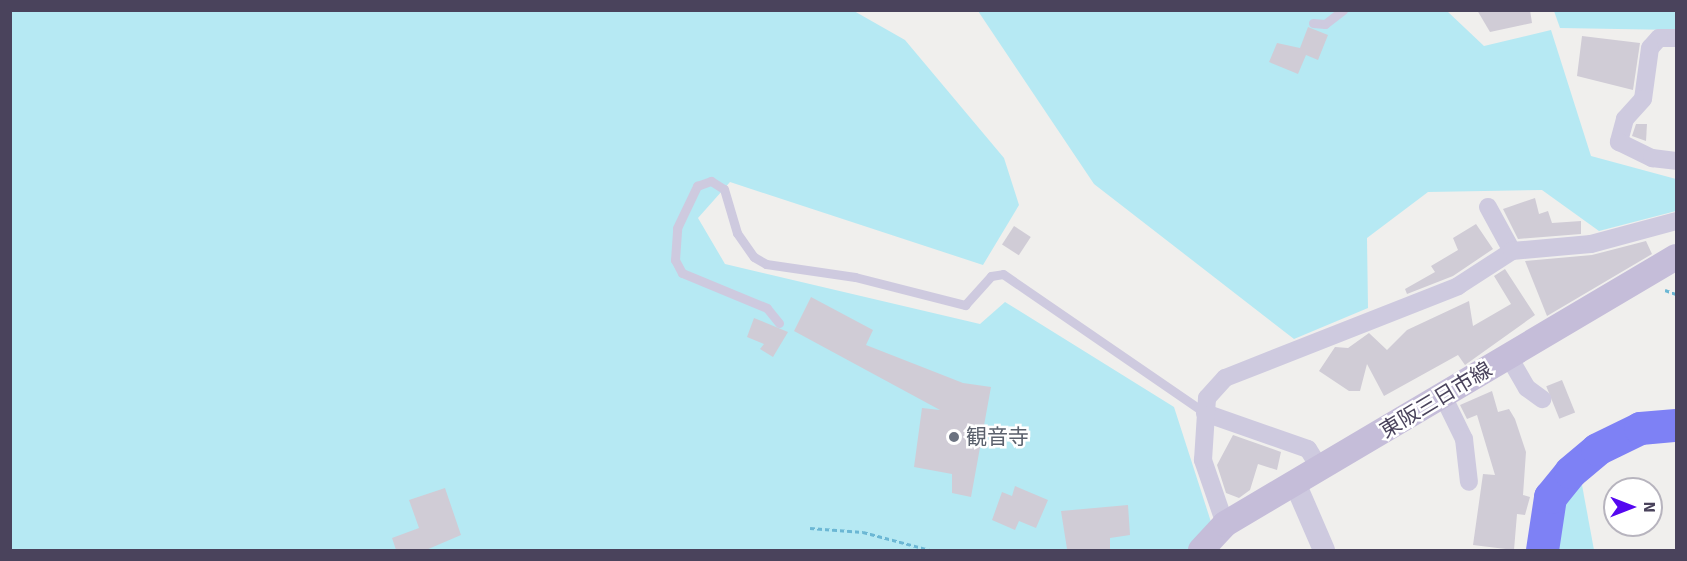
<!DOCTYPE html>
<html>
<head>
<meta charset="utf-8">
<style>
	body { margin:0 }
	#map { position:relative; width:1687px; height:561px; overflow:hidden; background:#f0efed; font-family:Signika,"Noto Sans JP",sans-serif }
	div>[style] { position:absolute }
	.green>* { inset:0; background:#b6e9f3 }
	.river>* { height:33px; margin:-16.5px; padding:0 16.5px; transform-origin:16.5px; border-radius:16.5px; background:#7e81f5 }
	.building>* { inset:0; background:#d0ccd6; transform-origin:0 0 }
	.path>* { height:3px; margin-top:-1.5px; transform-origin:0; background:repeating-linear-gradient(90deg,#6bb7d4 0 4.5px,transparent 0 7.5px) }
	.service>* { height:9px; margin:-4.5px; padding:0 4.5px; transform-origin:4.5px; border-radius:4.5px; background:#cecadf }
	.minor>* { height:18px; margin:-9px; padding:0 9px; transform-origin:9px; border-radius:9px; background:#cecadf }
	.tertiary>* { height:22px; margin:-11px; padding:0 11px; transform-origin:11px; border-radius:11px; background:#cecadf }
	.secondary>* { height:26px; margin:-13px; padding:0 13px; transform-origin:13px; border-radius:13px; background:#c5bdd9 }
	.dots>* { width:16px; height:16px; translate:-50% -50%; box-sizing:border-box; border:3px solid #fff; border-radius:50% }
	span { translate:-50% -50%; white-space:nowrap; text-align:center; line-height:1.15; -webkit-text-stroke:5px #fff; paint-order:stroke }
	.street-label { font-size:21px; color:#4a435c }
	.worship-label { font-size:21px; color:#5b616d }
	.left { translate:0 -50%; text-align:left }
	.frame { position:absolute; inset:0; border:12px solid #4a435c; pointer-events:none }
	.north { position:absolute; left:1603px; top:477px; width:60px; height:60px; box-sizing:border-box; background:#fff; border:2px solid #b7b4be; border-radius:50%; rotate:90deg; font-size:16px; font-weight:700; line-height:24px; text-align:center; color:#4a435c }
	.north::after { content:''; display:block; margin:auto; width:21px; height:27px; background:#5507f0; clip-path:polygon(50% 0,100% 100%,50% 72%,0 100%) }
</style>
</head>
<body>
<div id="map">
	<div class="green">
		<div style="clip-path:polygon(10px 11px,854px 11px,905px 40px,1004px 158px,1019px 205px,983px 265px,730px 182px,698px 218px,725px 264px,980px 324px,1005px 302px,1174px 407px,1212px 525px,1193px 550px,11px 550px)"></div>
		<div style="clip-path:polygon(978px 11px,1447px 11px,1484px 46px,1551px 30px,1591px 156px,1676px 179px,1676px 211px,1599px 231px,1542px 190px,1428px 192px,1367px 238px,1368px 308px,1294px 339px,1094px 184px)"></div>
		<div style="clip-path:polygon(1554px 11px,1676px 11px,1676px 30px,1560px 28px)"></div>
		<div style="clip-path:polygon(1582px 485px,1594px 550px,1556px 550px,1550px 530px,1555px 503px)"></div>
	</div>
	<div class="river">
		<div style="left:1542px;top:550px;width:54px;rotate:-81.4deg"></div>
		<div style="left:1550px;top:497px;width:32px;rotate:-51deg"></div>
		<div style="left:1570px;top:472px;width:35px;rotate:-40deg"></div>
		<div style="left:1597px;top:449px;width:48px;rotate:-26deg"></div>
		<div style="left:1640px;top:428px;width:36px;rotate:-5deg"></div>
	</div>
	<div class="building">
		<div style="clip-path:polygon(1477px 10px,1530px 10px,1532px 23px,1490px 32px)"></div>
		<div style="clip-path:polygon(1308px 27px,1328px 35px,1318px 60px,1306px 55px,1298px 74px,1269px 62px,1277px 43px,1300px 48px)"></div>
		<div style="clip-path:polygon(1582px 36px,1640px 43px,1633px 90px,1577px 76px)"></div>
		<div style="clip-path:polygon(1636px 124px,1647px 124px,1646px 141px,1632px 136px)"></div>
		<div style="clip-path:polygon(1535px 198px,1539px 214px,1548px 211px,1552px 223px,1581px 221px,1581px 234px,1518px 239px,1503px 209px)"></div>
		<div style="clip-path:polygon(1476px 224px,1493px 249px,1453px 276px,1407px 294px,1405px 289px,1435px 272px,1431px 266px,1458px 250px,1453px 238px)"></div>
		<div style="left:1014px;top:226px;width:20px;height:22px;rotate:33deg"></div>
		<div style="clip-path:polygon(1646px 241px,1652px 254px,1547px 316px,1525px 261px,1592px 255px)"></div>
		<div style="clip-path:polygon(1505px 269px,1535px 315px,1465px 365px,1458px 355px,1384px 396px,1367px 364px,1360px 391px,1349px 391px,1319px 371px,1335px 347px,1348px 348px,1369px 333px,1387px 350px,1407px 330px,1469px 301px,1473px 326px,1511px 304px,1494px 276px)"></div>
		<div style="clip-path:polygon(811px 297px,873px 330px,866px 345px,963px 383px,991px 387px,971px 497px,952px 493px,952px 474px,914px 467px,922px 408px,940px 410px,794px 331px)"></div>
		<div style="clip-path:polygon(754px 318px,788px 332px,773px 357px,760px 349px,764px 344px,747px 337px)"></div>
		<div style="left:1562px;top:380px;width:35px;height:17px;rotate:68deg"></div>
		<div style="clip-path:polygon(1492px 391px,1498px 412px,1509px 409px,1515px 419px,1526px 452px,1523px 495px,1530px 497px,1525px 515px,1517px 514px,1514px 550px,1473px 545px,1483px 474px,1495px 475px,1477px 415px,1467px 419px,1460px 405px)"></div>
		<div style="clip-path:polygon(1233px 435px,1281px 452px,1277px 470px,1258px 464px,1250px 490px,1239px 498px,1226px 493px,1217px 465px)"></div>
		<div style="clip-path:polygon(1015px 486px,1048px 500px,1036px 528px,1019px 521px,1015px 530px,992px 520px,1002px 492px,1012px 496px)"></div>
		<div style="clip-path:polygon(445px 488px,461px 535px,426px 550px,396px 550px,392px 538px,419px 528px,409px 500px)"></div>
		<div style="clip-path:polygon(1128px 505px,1130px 535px,1110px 538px,1110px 550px,1067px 549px,1061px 511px)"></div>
	</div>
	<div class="path">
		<div style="left:1665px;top:290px;width:12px;rotate:20deg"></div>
		<div style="left:810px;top:528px;width:53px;rotate:4.3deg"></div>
		<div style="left:863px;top:532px;width:69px;rotate:15deg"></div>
	</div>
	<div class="service">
		<div style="left:1313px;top:23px;width:12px;rotate:5deg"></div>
		<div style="left:1325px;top:24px;width:23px;rotate:-38deg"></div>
		<div style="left:779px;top:323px;width:19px;rotate:-129deg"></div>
		<div style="left:767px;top:308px;width:92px;rotate:-157.6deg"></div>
		<div style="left:682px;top:273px;width:15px;rotate:-118deg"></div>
		<div style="left:675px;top:260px;width:32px;rotate:-86deg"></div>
		<div style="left:677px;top:228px;width:47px;rotate:-64.5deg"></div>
		<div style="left:697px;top:186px;width:15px;rotate:-20deg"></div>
		<div style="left:711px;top:181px;width:15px;rotate:32deg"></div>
		<div style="left:724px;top:189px;width:46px;rotate:73.5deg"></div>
		<div style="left:737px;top:233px;width:29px;rotate:55deg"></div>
		<div style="left:754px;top:257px;width:14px;rotate:30deg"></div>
		<div style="left:766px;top:264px;width:90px;rotate:8.3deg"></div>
		<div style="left:855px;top:277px;width:114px;rotate:14.3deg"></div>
		<div style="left:965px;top:305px;width:39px;rotate:-48deg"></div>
		<div style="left:991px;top:276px;width:12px;rotate:-9deg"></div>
		<div style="left:1003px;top:274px;width:245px;rotate:34.5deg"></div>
	</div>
	<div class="minor">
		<div style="left:1676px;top:38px;width:17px;rotate:180deg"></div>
		<div style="left:1659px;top:38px;width:13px;rotate:132deg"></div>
		<div style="left:1650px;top:48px;width:51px;rotate:97.8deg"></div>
		<div style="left:1643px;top:99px;width:27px;rotate:132deg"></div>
		<div style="left:1625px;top:119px;width:24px;rotate:105deg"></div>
		<div style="left:1619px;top:142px;width:37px;rotate:26deg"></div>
		<div style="left:1652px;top:158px;width:24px;rotate:7deg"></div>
		<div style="left:1488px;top:207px;width:50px;rotate:61.4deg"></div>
		<div style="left:1509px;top:357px;width:36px;rotate:60deg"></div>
		<div style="left:1527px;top:388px;width:19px;rotate:36deg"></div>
		<div style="left:1443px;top:396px;width:48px;rotate:64deg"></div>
		<div style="left:1464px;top:439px;width:43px;rotate:83.4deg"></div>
		<div style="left:1205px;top:413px;width:109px;rotate:19.3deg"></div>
		<div style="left:1308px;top:449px;width:22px;rotate:58deg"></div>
		<div style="left:1225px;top:524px;width:68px;rotate:-109deg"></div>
		<div style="left:1203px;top:460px;width:62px;rotate:-86.3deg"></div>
		<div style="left:1207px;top:398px;width:27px;rotate:-48deg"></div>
		<div style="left:1225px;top:378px;width:251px;rotate:-21.5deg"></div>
		<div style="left:1458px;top:286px;width:64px;rotate:-32.9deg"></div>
		<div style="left:1512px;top:251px;width:79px;rotate:-5.1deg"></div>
		<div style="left:1591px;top:244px;width:88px;rotate:-15.1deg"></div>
	</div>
	<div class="tertiary">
		<div style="left:1295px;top:483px;width:73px;rotate:66.6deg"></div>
	</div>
	<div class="secondary">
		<div style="left:1201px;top:550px;width:35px;rotate:-47deg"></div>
		<div style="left:1225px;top:524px;width:524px;rotate:-30.63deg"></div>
	</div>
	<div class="dots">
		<div style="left:954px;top:437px;background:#6b7280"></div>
	</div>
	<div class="street-label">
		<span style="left:1436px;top:400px;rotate:-31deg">東阪三日市線</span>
	</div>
	<div class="worship-label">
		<span class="left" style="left:966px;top:437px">観音寺</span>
	</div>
	<div class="frame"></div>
	<div class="north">N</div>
</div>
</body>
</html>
